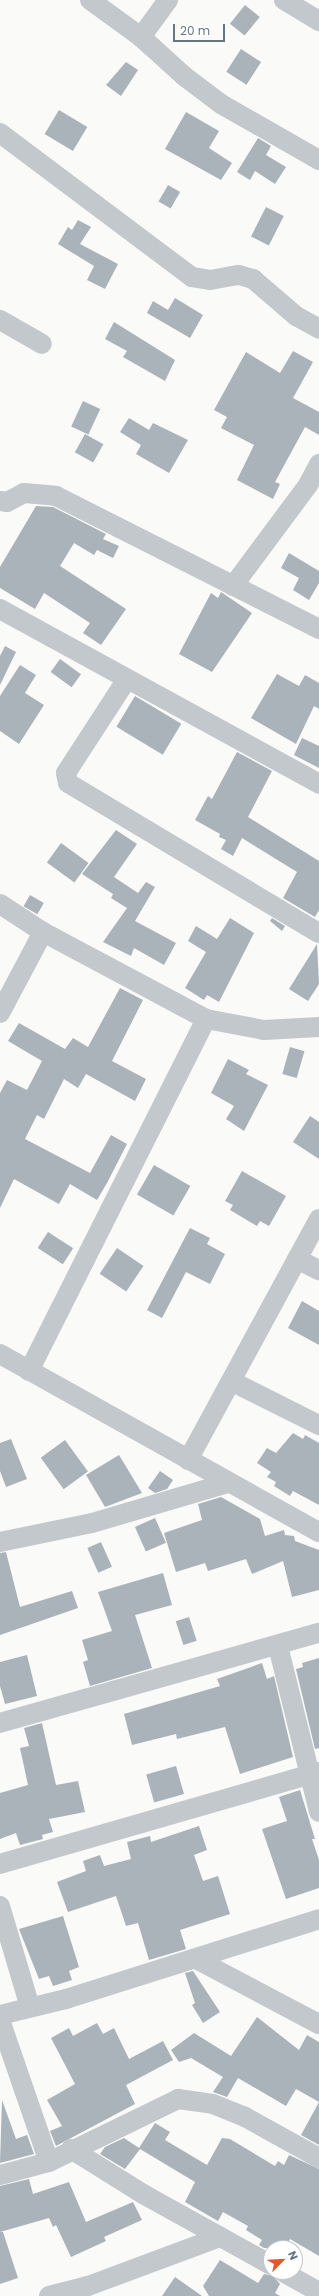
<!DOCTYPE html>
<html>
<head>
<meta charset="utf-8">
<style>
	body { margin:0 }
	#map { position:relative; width:319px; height:2296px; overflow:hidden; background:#fafaf8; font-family:Poppins,sans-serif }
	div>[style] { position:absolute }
	.building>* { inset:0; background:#aab3b9; transform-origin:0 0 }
	.minor>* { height:20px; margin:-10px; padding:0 10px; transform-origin:10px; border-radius:10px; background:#c3c8cc }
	span { translate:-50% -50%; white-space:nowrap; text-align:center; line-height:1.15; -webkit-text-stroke:4px #fff; paint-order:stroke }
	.north { position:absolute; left:263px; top:2240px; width:40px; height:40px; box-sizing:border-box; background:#fff; border:1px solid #c1c8cd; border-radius:50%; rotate:66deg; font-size:11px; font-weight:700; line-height:16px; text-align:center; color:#657683 }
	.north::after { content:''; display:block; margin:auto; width:14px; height:18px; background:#e4572e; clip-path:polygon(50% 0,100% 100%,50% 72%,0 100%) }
	.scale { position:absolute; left:173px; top:24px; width:52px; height:18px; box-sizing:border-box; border:2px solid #657683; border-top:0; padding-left:5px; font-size:12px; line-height:14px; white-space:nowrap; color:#657683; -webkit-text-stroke:3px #fff; paint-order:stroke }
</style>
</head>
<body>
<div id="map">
	<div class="building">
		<div style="left:245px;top:5px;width:19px;height:24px;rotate:39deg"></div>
		<div style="left:241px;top:49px;width:24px;height:27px;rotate:33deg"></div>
		<div style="clip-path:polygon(126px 62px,138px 70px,121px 96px,106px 85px)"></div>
		<div style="left:59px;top:110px;width:33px;height:28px;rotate:31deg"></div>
		<div style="clip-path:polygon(186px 112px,219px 131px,209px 148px,232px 163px,221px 180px,165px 149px)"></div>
		<div style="clip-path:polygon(258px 138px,271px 146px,266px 155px,286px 167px,275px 184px,255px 171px,250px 180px,237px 172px)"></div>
		<div style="left:168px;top:185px;width:14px;height:19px;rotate:30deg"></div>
		<div style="left:266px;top:207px;width:20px;height:33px;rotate:27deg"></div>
		<div style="clip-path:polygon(78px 220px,91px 227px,80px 244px,118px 264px,105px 289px,87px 280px,94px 266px,58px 244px,68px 227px,72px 230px)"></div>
		<div style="clip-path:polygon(175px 298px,203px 315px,190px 338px,147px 313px,153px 301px,168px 310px)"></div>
		<div style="clip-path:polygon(114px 322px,175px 360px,165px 381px,123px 357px,127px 351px,105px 339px)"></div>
		<div style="clip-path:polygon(293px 351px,313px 362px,293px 398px,319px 412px,319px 435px,305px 427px,275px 482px,280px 484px,273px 499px,237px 480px,254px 445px,221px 428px,227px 417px,214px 410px,246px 352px,280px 373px)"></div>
		<div style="left:83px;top:401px;width:19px;height:28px;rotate:25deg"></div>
		<div style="clip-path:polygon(129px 418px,149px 430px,153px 423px,188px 440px,169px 473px,136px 454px,141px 445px,120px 432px)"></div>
		<div style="left:85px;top:434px;width:21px;height:21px;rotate:29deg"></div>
		<div style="clip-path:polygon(36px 506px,53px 507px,106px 534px,103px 539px,119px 546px,113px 558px,97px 550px,94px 555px,74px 543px,60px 566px,126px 609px,101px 645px,83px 633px,90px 623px,44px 593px,35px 609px,0 588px,0 567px)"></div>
		<div style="clip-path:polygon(289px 553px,319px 571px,319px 583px,309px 600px,293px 590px,299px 578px,281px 568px)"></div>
		<div style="clip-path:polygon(221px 592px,252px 613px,212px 672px,179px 654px,211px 593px,218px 598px)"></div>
		<div style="clip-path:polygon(5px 646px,16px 652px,0 685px,0 656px)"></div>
		<div style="left:60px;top:659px;width:26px;height:16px;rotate:36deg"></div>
		<div style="clip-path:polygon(20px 665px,36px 675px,25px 693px,44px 705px,19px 744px,0 731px,0 696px)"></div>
		<div style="clip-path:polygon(277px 674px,299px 686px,305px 675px,319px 683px,319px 709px,314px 706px,296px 744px,251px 718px)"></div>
		<div style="left:135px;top:696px;width:54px;height:36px;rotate:31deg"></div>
		<div style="clip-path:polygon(302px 738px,319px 746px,319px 768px,294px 755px)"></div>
		<div style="clip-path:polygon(237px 752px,272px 771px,248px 817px,319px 861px,319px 910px,315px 917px,283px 898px,297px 872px,242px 838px,233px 856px,221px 849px,226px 840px,219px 837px,220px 834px,195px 820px,208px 796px,212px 799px)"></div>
		<div style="clip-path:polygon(116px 830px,137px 844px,114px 877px,138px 893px,146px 882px,155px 887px,135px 921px,176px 943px,164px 965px,134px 948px,131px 956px,103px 942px,127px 908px,111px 898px,113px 894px,82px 874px)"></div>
		<div style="left:61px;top:843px;width:34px;height:24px;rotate:36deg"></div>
		<div style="left:30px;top:895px;width:16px;height:13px;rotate:30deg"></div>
		<div style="clip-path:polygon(230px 918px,254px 933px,219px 1002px,207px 995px,204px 1000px,185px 988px,206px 952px,188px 941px,196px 926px,217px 939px)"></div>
		<div style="clip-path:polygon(272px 918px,285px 926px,282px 931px,270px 921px)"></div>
		<div style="clip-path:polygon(317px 944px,319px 984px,308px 1001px,289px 989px)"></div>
		<div style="clip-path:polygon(120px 988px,143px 1000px,112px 1061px,146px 1079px,135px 1101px,86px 1074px,78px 1088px,64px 1079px,44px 1119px,37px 1115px,25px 1139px,90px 1173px,111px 1135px,127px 1144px,107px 1183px,97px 1200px,70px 1184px,59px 1204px,14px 1179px,0 1208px,0 1093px,7px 1080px,27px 1090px,42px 1061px,8px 1041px,19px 1023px,65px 1049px,73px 1038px,88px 1047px)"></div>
		<div style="left:290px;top:1047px;width:15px;height:28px;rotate:16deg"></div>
		<div style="clip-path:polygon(228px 1059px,249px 1070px,246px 1074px,268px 1085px,244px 1131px,226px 1119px,234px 1106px,211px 1093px)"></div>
		<div style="clip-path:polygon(310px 1116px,319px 1122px,319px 1159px,293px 1142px)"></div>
		<div style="left:154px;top:1165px;width:42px;height:34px;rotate:30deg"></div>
		<div style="clip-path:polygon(242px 1171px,286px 1196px,269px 1226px,260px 1221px,257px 1226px,230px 1210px,233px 1205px,225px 1201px)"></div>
		<div style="clip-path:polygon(190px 1228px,210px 1238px,207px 1244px,225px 1254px,210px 1284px,186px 1272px,162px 1318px,147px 1310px)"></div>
		<div style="left:48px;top:1232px;width:30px;height:19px;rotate:33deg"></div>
		<div style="left:117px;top:1248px;width:32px;height:31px;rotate:34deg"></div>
		<div style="clip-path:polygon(302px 1301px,319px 1311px,319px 1345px,288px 1328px)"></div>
		<div style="clip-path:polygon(293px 1433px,303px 1439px,305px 1435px,319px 1443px,319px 1505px,293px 1491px,290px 1496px,274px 1486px,276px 1482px,267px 1477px,271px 1472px,257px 1463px,267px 1448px,276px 1453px)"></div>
		<div style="clip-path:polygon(11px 1439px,27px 1479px,6px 1487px,0 1471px,0 1443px)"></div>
		<div style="left:65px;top:1440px;width:39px;height:30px;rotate:54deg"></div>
		<div style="clip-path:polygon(119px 1455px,142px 1493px,105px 1507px,86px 1475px)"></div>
		<div style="clip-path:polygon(160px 1471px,173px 1480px,167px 1489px,155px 1493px,148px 1488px)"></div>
		<div style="clip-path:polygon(221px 1497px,260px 1519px,265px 1536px,284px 1530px,285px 1535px,294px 1536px,295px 1541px,319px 1550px,319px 1590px,292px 1597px,283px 1561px,252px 1574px,246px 1559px,208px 1571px,205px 1563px,176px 1572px,164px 1533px,202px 1520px,198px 1504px)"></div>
		<div style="left:155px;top:1518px;width:27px;height:22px;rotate:66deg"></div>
		<div style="left:101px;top:1542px;width:27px;height:15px;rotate:66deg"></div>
		<div style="clip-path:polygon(6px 1552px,20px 1607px,72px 1591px,78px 1608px,0 1635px,0 1553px)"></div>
		<div style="clip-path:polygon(163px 1573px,172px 1605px,135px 1615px,152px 1668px,90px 1686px,83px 1662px,88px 1660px,82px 1640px,112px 1631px,98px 1592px)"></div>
		<div style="left:189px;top:1617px;width:25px;height:14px;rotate:72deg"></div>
		<div style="clip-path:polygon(27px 1655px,37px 1696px,5px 1704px,0 1686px,0 1662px)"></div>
		<div style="clip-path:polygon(319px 1658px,319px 1748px,315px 1749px,296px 1669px,303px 1667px,302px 1663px)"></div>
		<div style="clip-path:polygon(262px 1663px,267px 1679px,274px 1676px,293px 1757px,240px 1774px,225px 1727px,177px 1739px,176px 1734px,132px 1745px,124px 1714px,220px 1686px,217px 1679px)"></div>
		<div style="clip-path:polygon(42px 1723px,56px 1785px,78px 1781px,85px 1812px,49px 1819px,53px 1832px,42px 1835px,43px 1839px,20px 1845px,16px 1833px,0 1839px,0 1793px,28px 1785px,20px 1748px,29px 1746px,24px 1728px)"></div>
		<div style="left:176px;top:1766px;width:29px;height:31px;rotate:74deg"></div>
		<div style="clip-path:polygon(300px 1790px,315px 1839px,312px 1839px,319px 1860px,319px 1888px,286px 1899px,262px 1829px,287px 1821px,279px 1797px)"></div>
		<div style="clip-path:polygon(199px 1826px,207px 1850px,194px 1855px,203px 1881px,218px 1876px,230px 1914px,180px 1930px,186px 1949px,149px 1960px,138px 1923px,126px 1926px,116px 1896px,68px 1912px,57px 1882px,86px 1871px,83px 1861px,100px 1855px,104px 1866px,131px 1859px,127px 1842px,150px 1836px,151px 1842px)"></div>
		<div style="clip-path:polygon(63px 1916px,79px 1967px,69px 1971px,72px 1980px,53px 1986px,49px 1976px,39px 1979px,19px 1929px)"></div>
		<div style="clip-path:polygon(193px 1971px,220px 2012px,203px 2023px,192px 2005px,195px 2003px,185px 1973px)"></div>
		<div style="clip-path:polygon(257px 2017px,299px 2050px,307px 2035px,319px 2042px,319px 2145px,301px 2135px,319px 2102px,296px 2089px,286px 2106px,238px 2078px,227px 2097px,213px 2092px,223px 2077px,191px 2058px,179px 2062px,171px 2050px,194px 2033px,231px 2056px)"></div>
		<div style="clip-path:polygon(97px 2023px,103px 2034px,114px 2028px,129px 2059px,163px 2041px,173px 2060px,126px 2085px,135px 2104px,56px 2146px,50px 2131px,62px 2126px,47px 2100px,75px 2084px,51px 2038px,69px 2028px,73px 2036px)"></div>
		<div style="clip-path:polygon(2px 2100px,16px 2139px,27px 2135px,34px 2154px,0 2163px)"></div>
		<div style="clip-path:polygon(155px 2123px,170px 2132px,165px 2140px,207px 2165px,222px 2138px,230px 2139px,275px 2166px,278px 2161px,284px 2165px,289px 2155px,319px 2169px,319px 2256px,290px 2239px,285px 2248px,264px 2248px,259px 2245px,262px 2240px,246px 2230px,248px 2226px,223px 2212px,218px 2221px,185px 2202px,195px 2182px,140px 2149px,125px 2169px,100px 2154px,105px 2147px,124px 2138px,139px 2148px)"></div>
		<div style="clip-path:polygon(29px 2179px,33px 2194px,69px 2182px,86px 2222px,133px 2202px,142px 2220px,104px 2237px,106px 2241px,71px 2257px,56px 2225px,53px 2227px,49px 2218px,0 2232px,0 2186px)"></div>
		<div style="clip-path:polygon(0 2232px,3px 2232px,18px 2278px,0 2284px)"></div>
		<div style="clip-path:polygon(220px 2260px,258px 2283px,264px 2274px,273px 2276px,280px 2284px,275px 2293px,280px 2296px,209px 2296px,203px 2286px)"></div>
		<div style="clip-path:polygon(175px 2277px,202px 2296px,162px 2296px)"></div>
	</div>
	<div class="minor">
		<div style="left:90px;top:0;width:63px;rotate:36deg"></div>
		<div style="left:141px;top:37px;width:58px;rotate:42.2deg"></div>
		<div style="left:184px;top:76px;width:46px;rotate:37.1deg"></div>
		<div style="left:221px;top:104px;width:113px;rotate:29.7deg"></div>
		<div style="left:284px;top:0;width:41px;rotate:31deg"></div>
		<div style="left:141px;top:37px;width:46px;rotate:-53.9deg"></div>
		<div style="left:0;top:133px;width:240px;rotate:36.9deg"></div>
		<div style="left:192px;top:277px;width:18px;rotate:9deg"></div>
		<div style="left:210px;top:280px;width:29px;rotate:-10deg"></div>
		<div style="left:239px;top:275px;width:15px;rotate:16deg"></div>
		<div style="left:253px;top:279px;width:57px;rotate:40.7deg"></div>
		<div style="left:296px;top:316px;width:26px;rotate:29deg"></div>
		<div style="left:0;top:320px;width:48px;rotate:29.7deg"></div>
		<div style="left:0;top:501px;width:7px;rotate:8deg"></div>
		<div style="left:7px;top:502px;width:19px;rotate:-28deg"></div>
		<div style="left:24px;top:493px;width:32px;rotate:5deg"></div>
		<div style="left:56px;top:496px;width:295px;rotate:26.8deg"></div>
		<div style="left:233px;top:586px;width:126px;rotate:-53.4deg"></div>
		<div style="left:308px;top:485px;width:24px;rotate:-62deg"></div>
		<div style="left:0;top:609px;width:364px;rotate:28.7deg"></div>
		<div style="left:127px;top:679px;width:112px;rotate:123deg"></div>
		<div style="left:66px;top:773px;width:10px;rotate:79deg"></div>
		<div style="left:68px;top:783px;width:292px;rotate:30.9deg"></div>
		<div style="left:0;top:904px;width:51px;rotate:33.1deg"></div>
		<div style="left:43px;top:932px;width:185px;rotate:28.1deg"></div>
		<div style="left:206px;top:1019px;width:59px;rotate:10.7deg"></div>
		<div style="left:264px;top:1030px;width:55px;rotate:-3.1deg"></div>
		<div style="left:0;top:1013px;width:92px;rotate:-62deg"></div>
		<div style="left:297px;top:1259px;width:25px;rotate:27deg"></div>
		<div style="left:0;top:1354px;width:365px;rotate:29.2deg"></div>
		<div style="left:29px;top:1371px;width:394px;rotate:-63.3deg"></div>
		<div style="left:231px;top:1381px;width:98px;rotate:26.6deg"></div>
		<div style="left:188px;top:1460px;width:274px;rotate:-61.5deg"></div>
		<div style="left:0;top:1542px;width:94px;rotate:-11.7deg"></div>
		<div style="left:92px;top:1523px;width:142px;rotate:-16.4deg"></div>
		<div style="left:278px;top:1646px;width:171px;rotate:76.1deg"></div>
		<div style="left:0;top:1723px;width:331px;rotate:-15.8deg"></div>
		<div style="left:0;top:1864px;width:332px;rotate:-16.1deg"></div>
		<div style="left:0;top:1906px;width:105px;rotate:73.5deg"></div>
		<div style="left:196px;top:1959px;width:139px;rotate:27.9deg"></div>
		<div style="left:0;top:2015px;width:68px;rotate:-13.6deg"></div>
		<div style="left:66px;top:1999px;width:265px;rotate:-17.5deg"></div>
		<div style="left:0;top:2020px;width:150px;rotate:71deg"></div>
		<div style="left:71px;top:2149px;width:85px;rotate:32deg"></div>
		<div style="left:143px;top:2194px;width:146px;rotate:29deg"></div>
		<div style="left:0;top:2175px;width:51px;rotate:-14.9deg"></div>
		<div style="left:49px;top:2162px;width:144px;rotate:-26deg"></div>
		<div style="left:178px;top:2099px;width:35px;rotate:8deg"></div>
		<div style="left:213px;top:2104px;width:35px;rotate:22deg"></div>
		<div style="left:245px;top:2117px;width:85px;rotate:29deg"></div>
		<div style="left:283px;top:2272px;width:41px;rotate:29.1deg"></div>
		<div style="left:49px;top:2296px;width:40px;rotate:-14.4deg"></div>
		<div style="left:88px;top:2286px;width:141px;rotate:-20.4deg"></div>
	</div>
	<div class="north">N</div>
	<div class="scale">20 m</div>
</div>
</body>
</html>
